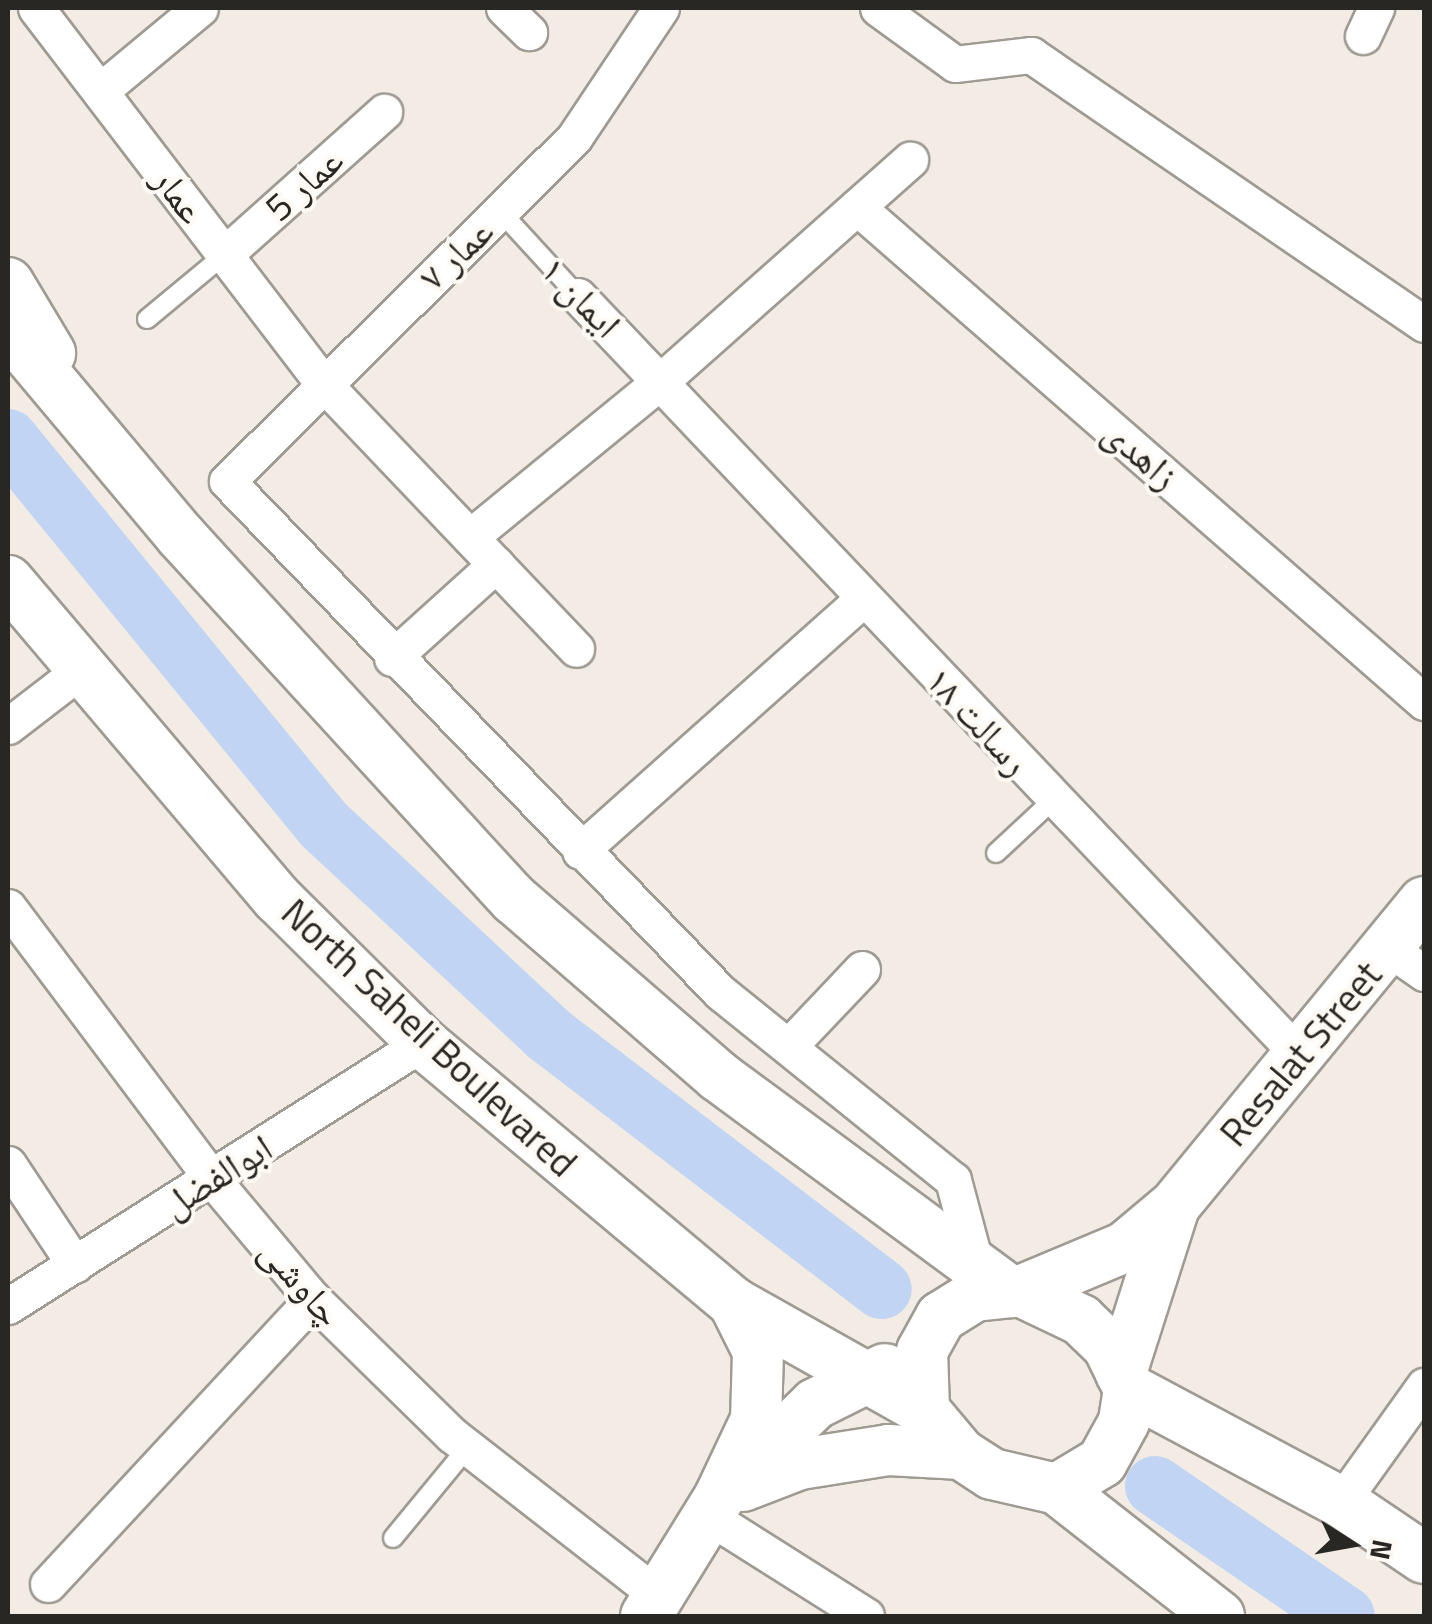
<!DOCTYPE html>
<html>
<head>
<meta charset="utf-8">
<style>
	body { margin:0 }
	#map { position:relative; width:1432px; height:1624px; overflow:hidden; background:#f2ece4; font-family:"Titillium Web","Noto Naskh Arabic",sans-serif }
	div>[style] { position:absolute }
	.river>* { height:60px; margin:-30px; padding:0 30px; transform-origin:30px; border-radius:30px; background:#c1d4f3 }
	.roads { filter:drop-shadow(2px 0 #9f9a92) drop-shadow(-2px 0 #9f9a92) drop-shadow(0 2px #9f9a92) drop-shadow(0 -2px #9f9a92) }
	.lane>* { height:18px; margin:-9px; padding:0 9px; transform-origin:9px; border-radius:9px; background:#fff }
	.street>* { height:35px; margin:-17.5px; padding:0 17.5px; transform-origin:17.5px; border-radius:17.5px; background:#fff }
	.secondary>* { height:50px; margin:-25px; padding:0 25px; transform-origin:25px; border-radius:25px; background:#fff }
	span { translate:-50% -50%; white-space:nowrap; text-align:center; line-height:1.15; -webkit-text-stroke:8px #fefaf3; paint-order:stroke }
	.street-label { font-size:38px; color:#292724 }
	.frame { position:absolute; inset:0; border:10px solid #292724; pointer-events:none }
	.north { position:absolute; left:1302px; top:1494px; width:100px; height:100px; -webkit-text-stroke:8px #fefaf3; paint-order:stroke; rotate:101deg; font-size:28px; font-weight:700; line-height:40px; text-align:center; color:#292724 }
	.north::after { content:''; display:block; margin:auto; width:35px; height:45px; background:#292724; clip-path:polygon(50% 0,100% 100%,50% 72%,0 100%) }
</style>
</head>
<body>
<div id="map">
	<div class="river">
		<div style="left:8px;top:439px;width:497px;rotate:50.7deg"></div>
		<div style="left:323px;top:824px;width:308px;rotate:43deg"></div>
		<div style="left:548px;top:1034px;width:420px;rotate:37.4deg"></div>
		<div style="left:1155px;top:1486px;width:230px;rotate:34.4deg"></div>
	</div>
	<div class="roads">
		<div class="lane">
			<div style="left:501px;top:212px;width:114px;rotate:47.5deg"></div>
			<div style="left:147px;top:319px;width:100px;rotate:-39.7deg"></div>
			<div style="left:996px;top:853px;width:76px;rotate:-42.9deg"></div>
			<div style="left:393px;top:1538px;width:118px;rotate:-50.5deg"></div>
		</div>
		<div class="street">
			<div style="left:36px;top:8px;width:472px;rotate:52.6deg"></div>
			<div style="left:323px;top:383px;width:367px;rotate:46.4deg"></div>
			<div style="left:504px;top:8px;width:35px;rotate:44deg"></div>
			<div style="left:661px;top:8px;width:156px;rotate:123.8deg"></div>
			<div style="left:574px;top:138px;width:488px;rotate:135.3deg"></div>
			<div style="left:227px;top:481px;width:710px;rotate:46.03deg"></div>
			<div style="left:720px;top:992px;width:299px;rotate:38.9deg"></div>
			<div style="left:953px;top:1180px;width:85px;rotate:75deg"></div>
			<div style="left:878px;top:8px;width:95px;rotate:36deg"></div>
			<div style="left:955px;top:64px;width:77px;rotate:-6.8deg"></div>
			<div style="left:1031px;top:55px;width:476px;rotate:34.4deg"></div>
			<div style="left:1363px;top:36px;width:31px;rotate:-65deg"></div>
			<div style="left:100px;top:91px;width:130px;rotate:-39.7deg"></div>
			<div style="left:857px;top:207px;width:753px;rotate:41.12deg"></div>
			<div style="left:224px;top:255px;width:215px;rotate:-41.8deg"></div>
			<div style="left:578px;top:296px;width:1048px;rotate:46.47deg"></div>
			<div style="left:470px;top:537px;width:248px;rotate:-39.3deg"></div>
			<div style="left:662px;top:380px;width:332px;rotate:-41.6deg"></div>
			<div style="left:392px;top:658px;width:140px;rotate:-42.1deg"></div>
			<div style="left:8px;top:726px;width:93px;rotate:-37.6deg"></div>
			<div style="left:580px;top:851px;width:380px;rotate:-41.7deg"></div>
			<div style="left:8px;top:907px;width:341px;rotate:53.1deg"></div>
			<div style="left:213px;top:1180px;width:155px;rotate:50deg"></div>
			<div style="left:313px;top:1299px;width:194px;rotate:44.4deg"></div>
			<div style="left:452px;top:1435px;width:262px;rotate:37.9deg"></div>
			<div style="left:1388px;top:948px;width:44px;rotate:34.8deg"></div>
			<div style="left:789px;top:1046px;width:106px;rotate:-46.5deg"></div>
			<div style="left:8px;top:1164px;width:121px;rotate:56.4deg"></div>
			<div style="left:8px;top:1306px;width:491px;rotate:-32.4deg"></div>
			<div style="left:1341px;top:1502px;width:143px;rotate:-54.4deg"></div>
			<div style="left:708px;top:1516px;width:187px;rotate:32.3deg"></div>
			<div style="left:48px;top:1584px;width:389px;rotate:-47.1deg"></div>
		</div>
		<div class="secondary">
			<div style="left:8px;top:283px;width:82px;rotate:59deg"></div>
			<div style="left:8px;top:330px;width:268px;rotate:50deg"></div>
			<div style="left:180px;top:535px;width:495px;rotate:47.5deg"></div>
			<div style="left:515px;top:900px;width:269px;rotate:40.9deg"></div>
			<div style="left:718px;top:1076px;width:364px;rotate:36.4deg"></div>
			<div style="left:8px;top:581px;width:417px;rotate:49.7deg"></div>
			<div style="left:278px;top:899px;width:204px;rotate:44.8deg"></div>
			<div style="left:423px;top:1043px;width:405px;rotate:39.9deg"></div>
			<div style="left:734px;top:1303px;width:218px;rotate:29.4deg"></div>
			<div style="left:1020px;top:1291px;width:68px;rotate:25.4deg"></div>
			<div style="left:1081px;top:1320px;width:37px;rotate:44deg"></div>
			<div style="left:1108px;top:1346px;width:48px;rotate:64deg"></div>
			<div style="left:1129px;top:1389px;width:33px;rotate:99deg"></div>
			<div style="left:1124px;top:1422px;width:46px;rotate:118.8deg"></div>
			<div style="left:1102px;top:1462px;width:52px;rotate:149deg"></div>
			<div style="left:1057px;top:1489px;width:67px;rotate:-167deg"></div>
			<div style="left:992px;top:1474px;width:37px;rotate:-147deg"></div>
			<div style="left:961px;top:1454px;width:57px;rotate:-130.1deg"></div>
			<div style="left:924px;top:1410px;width:59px;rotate:-91.9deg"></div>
			<div style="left:922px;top:1351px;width:39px;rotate:-61deg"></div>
			<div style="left:941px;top:1317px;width:40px;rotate:-32deg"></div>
			<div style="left:975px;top:1296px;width:45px;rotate:-6.3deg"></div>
			<div style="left:1020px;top:1291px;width:114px;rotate:-22.7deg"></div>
			<div style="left:1125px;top:1247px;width:65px;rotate:-40deg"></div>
			<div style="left:1175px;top:1205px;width:392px;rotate:-50.6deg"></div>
			<div style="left:1121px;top:1373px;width:171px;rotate:-72.3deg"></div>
			<div style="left:1129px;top:1389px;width:240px;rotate:28.1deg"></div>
			<div style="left:1341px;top:1502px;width:100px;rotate:34deg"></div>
			<div style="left:742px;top:1475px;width:102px;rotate:-44.2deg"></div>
			<div style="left:815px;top:1404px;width:78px;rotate:-26.6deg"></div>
			<div style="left:743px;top:1486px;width:61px;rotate:-21.1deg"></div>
			<div style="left:800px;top:1464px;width:89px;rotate:-9deg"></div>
			<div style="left:888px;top:1450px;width:73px;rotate:3.1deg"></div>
			<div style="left:1057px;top:1489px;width:206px;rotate:38.1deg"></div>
			<div style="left:646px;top:1616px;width:141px;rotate:-58.3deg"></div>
			<div style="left:720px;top:1496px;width:84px;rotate:-64.7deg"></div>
			<div style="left:756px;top:1420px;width:69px;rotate:-88.3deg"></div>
			<div style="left:758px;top:1351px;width:54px;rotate:-116.6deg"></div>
		</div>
	</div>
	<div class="street-label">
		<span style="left:304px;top:184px;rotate:-42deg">عمار 5</span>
		<span style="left:179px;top:195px;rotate:53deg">عمار</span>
		<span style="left:456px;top:254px;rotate:-43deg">عمار ۷</span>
		<span style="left:581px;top:297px;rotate:46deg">ایمان ۱</span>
		<span style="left:1141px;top:454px;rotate:41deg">زاهدی</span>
		<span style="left:978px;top:721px;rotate:47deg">رسالت ۱۸</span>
		<span style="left:429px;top:1038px;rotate:43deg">North Saheli Boulevared</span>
		<span style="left:1301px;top:1054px;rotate:-50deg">Resalat Street</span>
		<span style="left:217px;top:1176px;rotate:-32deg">ابوالفضل</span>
		<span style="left:301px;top:1282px;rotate:49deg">چاوشی</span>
	</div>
	<div class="frame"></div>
	<div class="north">N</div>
</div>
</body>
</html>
